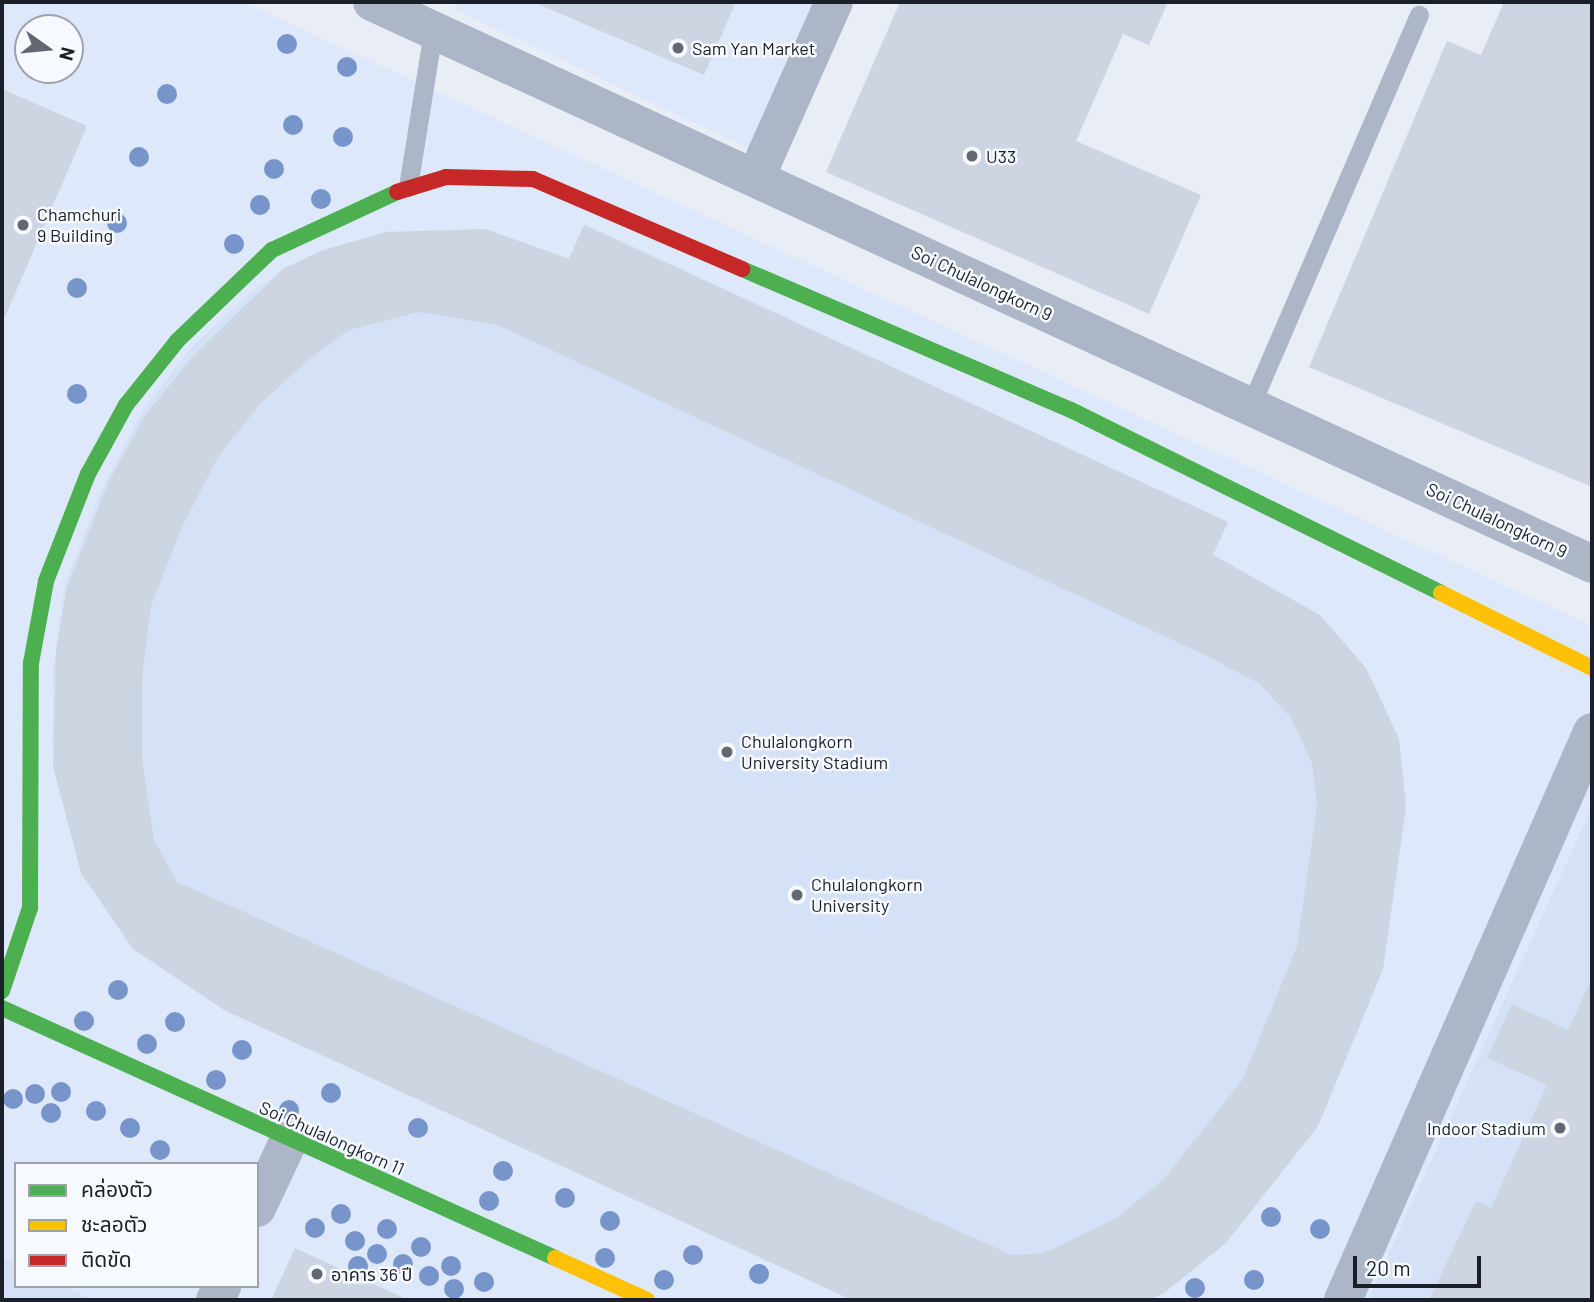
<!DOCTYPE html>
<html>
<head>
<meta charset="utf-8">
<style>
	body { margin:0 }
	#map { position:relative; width:1594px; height:1302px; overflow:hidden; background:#e9edf6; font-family:Barlow,"Noto Sans Thai",sans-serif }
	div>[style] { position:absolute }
	.built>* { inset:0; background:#dde8fa }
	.green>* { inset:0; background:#d5e1f6 }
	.building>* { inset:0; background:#cdd5e2 }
	.lane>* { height:19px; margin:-9.5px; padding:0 9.5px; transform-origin:9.5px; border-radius:9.5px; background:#adb6c6 }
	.street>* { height:38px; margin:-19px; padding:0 19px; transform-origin:19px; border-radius:19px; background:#adb6c6 }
	.fast>* { height:16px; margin:-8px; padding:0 8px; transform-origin:8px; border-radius:8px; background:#4caf50 }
	.slow>* { height:16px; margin:-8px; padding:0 8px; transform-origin:8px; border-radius:8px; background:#ffc107 }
	.jam>* { height:16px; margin:-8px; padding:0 8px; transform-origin:8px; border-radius:8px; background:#c62828 }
	.trees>* { width:20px; height:20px; margin:-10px; border-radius:50%; background:#7795cb }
	.dots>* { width:19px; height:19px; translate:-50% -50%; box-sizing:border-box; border:4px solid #f6f9ff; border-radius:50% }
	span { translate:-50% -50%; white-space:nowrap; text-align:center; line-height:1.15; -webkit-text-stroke:5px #f6f9ff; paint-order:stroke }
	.poi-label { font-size:18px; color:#1a1f29 }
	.left { translate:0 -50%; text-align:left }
	.right { translate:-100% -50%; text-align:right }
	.street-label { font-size:18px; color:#1a1f29 }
	.frame { position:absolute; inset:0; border:4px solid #1a1f29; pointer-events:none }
	.legend { position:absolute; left:14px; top:1162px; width:245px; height:126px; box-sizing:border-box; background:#f6f9ff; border:2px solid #9ea2a9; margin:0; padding:9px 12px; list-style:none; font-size:21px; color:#1a1f29 }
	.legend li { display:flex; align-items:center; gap:14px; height:35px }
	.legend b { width:35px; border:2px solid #9ea2a9 }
	.north { position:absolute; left:14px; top:14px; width:70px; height:70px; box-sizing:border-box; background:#f6f9ff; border:2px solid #9ea2a9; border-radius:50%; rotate:105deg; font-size:19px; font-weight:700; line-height:28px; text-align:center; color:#1a1f29 }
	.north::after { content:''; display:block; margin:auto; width:24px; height:32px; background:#626771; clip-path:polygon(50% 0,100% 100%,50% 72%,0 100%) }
	.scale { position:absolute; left:1353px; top:1256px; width:128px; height:32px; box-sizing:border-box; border:4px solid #1a1f29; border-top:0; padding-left:9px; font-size:21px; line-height:24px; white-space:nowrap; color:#1a1f29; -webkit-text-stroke:5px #f6f9ff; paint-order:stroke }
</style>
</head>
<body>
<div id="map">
	<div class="built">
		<div style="clip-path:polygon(evenodd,2px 2px,243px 2px,1592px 626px,1592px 1300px,2px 1300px,2px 2px,28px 28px,70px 28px,70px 70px,28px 70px,28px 28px,2px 2px,16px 1164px,257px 1164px,257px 1286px,16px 1286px,16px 1164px)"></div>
		<div style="clip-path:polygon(457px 2px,827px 2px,760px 154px,454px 9px)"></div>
	</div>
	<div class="green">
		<div style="clip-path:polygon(585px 224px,1228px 522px,1213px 555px,1320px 615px,1366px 668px,1399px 739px,1406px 807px,1383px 969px,1318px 1126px,1226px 1243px,1164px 1293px,1149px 1300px,852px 1300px,224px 1010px,133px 949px,81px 873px,53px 766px,53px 671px,65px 584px,102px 488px,144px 408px,195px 343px,257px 287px,318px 251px,387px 232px,485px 229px,569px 258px)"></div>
		<div style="clip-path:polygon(1592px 807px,1592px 1300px,1368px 1300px)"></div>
		<div style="clip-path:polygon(2px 1257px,16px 1263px,16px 1286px,63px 1286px,92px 1300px,2px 1300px)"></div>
	</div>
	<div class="building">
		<div style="clip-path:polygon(533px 2px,736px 2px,704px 75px)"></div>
		<div style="clip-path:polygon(900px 2px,1168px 2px,1149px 45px,1123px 34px,1076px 141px,1201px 195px,1149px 314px,826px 172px)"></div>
		<div style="clip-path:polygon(1504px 2px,1592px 2px,1592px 487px,1309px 367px,1447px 41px,1481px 55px)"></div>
		<div style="clip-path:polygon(2px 89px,87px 126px,2px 324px)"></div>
		<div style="clip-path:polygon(evenodd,584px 225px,1228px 522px,1213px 555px,1320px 615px,1366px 668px,1399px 739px,1406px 807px,1383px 969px,1318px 1126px,1226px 1243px,1164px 1293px,1149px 1300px,852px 1300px,224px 1010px,133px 949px,81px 873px,53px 766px,56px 650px,67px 587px,108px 483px,144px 417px,193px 356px,284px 268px,327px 249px,387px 232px,485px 229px,569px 259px,584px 225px,418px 312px,498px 325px,1207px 656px,1260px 684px,1291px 718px,1312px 763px,1317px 807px,1297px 946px,1243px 1079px,1163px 1180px,1116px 1218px,1044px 1253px,1012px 1255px,177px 882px,154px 840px,142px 759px,142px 677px,151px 606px,183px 525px,218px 457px,260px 404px,313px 356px,349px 330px,418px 312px)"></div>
		<div style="clip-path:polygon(1592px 978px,1592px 1300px,1429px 1300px,1476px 1201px,1491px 1208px,1547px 1085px,1487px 1058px,1512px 1004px,1568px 1030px)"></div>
		<div style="clip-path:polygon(295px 1248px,408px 1300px,271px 1300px)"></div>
	</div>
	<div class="lane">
		<div style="left:408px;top:187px;width:158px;rotate:-80.9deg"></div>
		<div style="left:1250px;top:407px;width:427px;rotate:-66.7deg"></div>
	</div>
	<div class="street">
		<div style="left:372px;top:2px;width:1343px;rotate:24.73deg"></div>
		<div style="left:756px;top:177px;width:192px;rotate:-66deg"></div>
		<div style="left:257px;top:1208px;width:75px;rotate:-64.8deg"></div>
		<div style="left:215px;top:1300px;width:16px;rotate:-63deg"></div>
		<div style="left:1343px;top:1300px;width:620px;rotate:-66.33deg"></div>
	</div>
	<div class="fast">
		<div style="left:742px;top:269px;width:358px;rotate:23.2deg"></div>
		<div style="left:1071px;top:410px;width:413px;rotate:26.3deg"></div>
		<div style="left:2px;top:991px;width:88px;rotate:-71.4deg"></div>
		<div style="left:30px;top:908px;width:245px;rotate:-89.8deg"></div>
		<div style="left:31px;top:663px;width:83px;rotate:-79.6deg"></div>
		<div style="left:46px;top:581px;width:115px;rotate:-68.6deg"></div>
		<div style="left:88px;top:474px;width:79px;rotate:-61.2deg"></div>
		<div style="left:126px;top:405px;width:82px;rotate:-51.4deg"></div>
		<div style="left:177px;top:341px;width:132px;rotate:-43.8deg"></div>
		<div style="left:272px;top:250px;width:138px;rotate:-24.9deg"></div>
		<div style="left:2px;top:1008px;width:607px;rotate:24.33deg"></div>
	</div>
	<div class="slow">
		<div style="left:1441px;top:593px;width:169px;rotate:26.4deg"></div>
		<div style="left:555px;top:1258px;width:101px;rotate:24.5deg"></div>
	</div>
	<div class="jam">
		<div style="left:397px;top:192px;width:51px;rotate:-17deg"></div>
		<div style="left:446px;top:177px;width:87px;rotate:1.3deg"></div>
		<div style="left:533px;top:179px;width:228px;rotate:23.3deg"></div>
	</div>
	<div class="trees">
		<div style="left:287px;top:44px"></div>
		<div style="left:347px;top:67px"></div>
		<div style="left:167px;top:94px"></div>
		<div style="left:293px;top:125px"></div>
		<div style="left:343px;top:137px"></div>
		<div style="left:139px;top:157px"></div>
		<div style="left:274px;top:169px"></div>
		<div style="left:321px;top:199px"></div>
		<div style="left:260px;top:205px"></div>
		<div style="left:117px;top:223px"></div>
		<div style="left:234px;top:244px"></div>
		<div style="left:77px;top:288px"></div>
		<div style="left:77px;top:394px"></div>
		<div style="left:118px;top:990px"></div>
		<div style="left:84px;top:1021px"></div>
		<div style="left:175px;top:1022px"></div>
		<div style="left:147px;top:1044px"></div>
		<div style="left:242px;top:1050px"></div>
		<div style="left:216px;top:1080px"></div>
		<div style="left:61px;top:1092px"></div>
		<div style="left:331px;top:1093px"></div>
		<div style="left:35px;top:1094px"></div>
		<div style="left:13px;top:1099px"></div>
		<div style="left:289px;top:1110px"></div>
		<div style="left:96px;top:1111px"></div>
		<div style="left:51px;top:1113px"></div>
		<div style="left:130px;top:1128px"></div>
		<div style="left:418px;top:1128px"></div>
		<div style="left:160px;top:1150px"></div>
		<div style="left:503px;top:1171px"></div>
		<div style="left:565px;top:1198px"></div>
		<div style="left:489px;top:1201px"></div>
		<div style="left:341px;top:1214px"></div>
		<div style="left:1271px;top:1217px"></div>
		<div style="left:610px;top:1221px"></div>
		<div style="left:315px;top:1228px"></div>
		<div style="left:387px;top:1229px"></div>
		<div style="left:1320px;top:1229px"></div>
		<div style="left:355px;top:1241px"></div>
		<div style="left:421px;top:1247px"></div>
		<div style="left:377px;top:1254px"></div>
		<div style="left:693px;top:1255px"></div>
		<div style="left:605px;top:1258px"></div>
		<div style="left:403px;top:1264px"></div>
		<div style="left:358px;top:1266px"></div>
		<div style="left:451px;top:1266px"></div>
		<div style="left:759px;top:1274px"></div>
		<div style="left:429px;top:1276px"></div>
		<div style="left:664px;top:1280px"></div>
		<div style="left:1254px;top:1280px"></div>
		<div style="left:484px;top:1282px"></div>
		<div style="left:1195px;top:1288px"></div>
		<div style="left:454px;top:1289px"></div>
	</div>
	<div class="dots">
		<div style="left:678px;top:48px;background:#626771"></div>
		<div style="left:972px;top:156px;background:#626771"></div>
		<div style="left:23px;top:225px;background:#626771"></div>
		<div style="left:727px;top:752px;background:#626771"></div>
		<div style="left:797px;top:895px;background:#626771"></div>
		<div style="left:1560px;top:1128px;background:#626771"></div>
		<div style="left:317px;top:1274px;background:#626771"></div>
	</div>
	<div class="poi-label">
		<span class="left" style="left:692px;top:48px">Sam Yan Market</span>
		<span class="left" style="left:986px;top:156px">U33</span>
		<span class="left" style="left:37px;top:225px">Chamchuri<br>9 Building</span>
		<span class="left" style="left:741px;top:752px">Chulalongkorn<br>University Stadium</span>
		<span class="left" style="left:811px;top:895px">Chulalongkorn<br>University</span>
		<span class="right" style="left:1546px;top:1128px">Indoor Stadium</span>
		<span class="left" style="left:331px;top:1274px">อาคาร 36 ปี</span>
	</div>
	<div class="street-label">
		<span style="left:982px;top:283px;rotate:25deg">Soi Chulalongkorn 9</span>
		<span style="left:1497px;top:520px;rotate:25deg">Soi Chulalongkorn 9</span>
		<span style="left:332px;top:1138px;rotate:24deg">Soi Chulalongkorn 11</span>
	</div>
	<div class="frame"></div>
	<ul class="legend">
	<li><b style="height:9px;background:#4caf50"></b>คล่องตัว</li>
	<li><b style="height:9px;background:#ffc107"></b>ชะลอตัว</li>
	<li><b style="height:9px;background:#c62828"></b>ติดขัด</li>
	</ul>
	<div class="north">N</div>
	<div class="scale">20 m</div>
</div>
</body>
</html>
